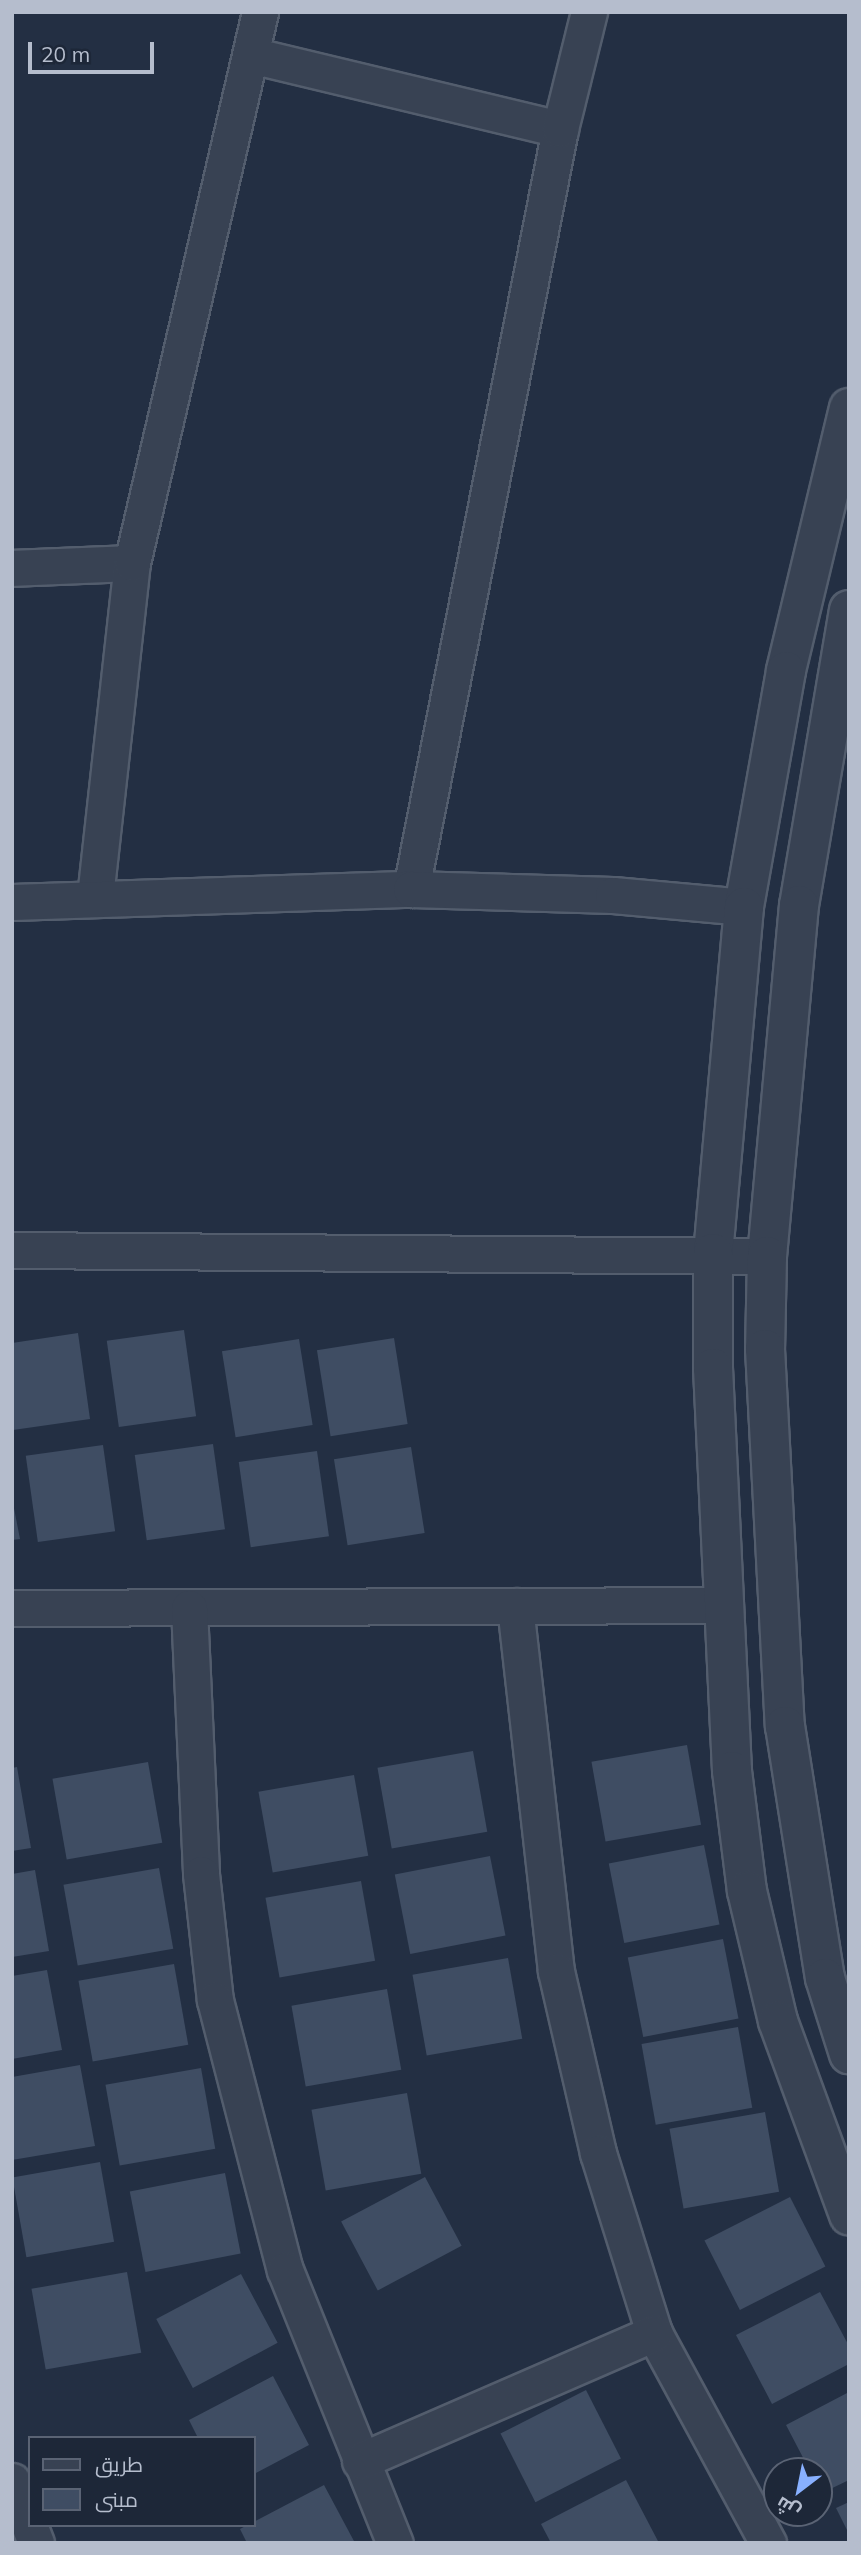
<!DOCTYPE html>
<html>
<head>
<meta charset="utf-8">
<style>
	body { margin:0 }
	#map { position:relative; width:861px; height:2555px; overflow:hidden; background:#232f43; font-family:Mulish,Cairo,sans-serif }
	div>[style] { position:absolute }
	.building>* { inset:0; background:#3f4d63; transform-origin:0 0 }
	.roads { filter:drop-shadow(2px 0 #535d6d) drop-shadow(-2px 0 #535d6d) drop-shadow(0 2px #535d6d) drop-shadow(0 -2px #535d6d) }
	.minor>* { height:35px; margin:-17.5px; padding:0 17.5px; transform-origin:17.5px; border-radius:17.5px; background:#384253 }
	.tertiary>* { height:38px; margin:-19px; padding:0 19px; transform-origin:19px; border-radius:19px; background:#384253 }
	span { translate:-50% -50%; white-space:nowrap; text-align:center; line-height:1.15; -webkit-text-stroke:5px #1d2738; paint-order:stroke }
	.frame { position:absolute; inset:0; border:14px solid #b5bdcd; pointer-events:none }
	.legend { position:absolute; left:28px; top:2436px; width:228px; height:91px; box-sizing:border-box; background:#1d2738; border:2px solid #5a6374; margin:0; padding:9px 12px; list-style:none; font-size:21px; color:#b5bdcd }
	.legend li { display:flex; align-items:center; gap:14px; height:35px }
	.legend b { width:35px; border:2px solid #5a6374 }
	.north { position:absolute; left:763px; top:2457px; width:70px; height:70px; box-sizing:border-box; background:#1d2738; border:2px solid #5a6374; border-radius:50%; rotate:212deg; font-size:19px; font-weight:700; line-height:28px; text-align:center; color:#b5bdcd }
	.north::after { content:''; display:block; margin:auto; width:24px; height:32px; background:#88b0ff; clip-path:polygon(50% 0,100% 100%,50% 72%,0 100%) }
	.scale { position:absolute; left:28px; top:42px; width:126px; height:32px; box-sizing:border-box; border:4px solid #b5bdcd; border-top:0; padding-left:9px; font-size:21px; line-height:24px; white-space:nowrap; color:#b5bdcd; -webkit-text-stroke:5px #1d2738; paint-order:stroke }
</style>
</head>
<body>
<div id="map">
	<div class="building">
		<div style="left:184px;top:1330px;width:87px;height:78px;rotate:82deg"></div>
		<div style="clip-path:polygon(78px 1333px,90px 1419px,13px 1430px,12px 1343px)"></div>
		<div style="left:394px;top:1338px;width:87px;height:78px;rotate:81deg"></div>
		<div style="left:299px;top:1339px;width:87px;height:78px;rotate:81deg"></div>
		<div style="left:213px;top:1444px;width:86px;height:79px;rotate:82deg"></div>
		<div style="left:103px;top:1445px;width:87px;height:78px;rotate:82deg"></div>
		<div style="left:411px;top:1447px;width:87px;height:78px;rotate:81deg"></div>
		<div style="left:317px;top:1451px;width:86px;height:79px;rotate:82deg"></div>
		<div style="clip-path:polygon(12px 1498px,20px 1539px,12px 1540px)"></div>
		<div style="left:687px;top:1745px;width:81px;height:97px;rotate:80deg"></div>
		<div style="left:473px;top:1751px;width:82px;height:97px;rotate:80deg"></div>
		<div style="left:148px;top:1762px;width:82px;height:97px;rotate:80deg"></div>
		<div style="clip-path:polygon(17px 1767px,31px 1848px,12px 1851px,12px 1768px)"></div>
		<div style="left:354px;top:1775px;width:82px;height:97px;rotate:80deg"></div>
		<div style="left:704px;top:1845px;width:81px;height:97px;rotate:79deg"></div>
		<div style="left:490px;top:1856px;width:81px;height:97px;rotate:79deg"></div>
		<div style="left:159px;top:1868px;width:82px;height:97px;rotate:80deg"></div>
		<div style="clip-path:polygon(35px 1870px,49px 1951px,12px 1957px,12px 1874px)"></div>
		<div style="left:361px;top:1881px;width:81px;height:97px;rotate:80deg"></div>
		<div style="left:723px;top:1939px;width:81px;height:97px;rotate:79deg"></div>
		<div style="left:508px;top:1958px;width:82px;height:97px;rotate:80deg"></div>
		<div style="left:174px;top:1964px;width:82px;height:97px;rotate:80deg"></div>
		<div style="clip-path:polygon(47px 1970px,62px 2050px,12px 2059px,12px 1976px)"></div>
		<div style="left:387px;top:1989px;width:82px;height:97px;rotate:80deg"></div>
		<div style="left:738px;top:2027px;width:82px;height:98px;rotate:80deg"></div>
		<div style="clip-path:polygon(80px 2065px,95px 2146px,12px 2160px,12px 2077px)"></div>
		<div style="left:201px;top:2068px;width:82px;height:97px;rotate:80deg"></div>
		<div style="left:407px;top:2093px;width:82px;height:97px;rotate:80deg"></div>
		<div style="left:765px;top:2112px;width:81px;height:97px;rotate:80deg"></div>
		<div style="left:100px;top:2162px;width:81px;height:89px;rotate:80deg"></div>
		<div style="left:225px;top:2173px;width:82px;height:97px;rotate:79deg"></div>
		<div style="left:425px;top:2177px;width:78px;height:95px;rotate:62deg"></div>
		<div style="left:790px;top:2197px;width:78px;height:96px;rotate:63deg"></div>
		<div style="left:127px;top:2272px;width:82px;height:97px;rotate:80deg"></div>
		<div style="left:241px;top:2274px;width:78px;height:96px;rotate:62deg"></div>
		<div style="clip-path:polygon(820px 2292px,849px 2346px,849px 2364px,772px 2404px,736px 2335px)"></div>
		<div style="clip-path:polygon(273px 2376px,309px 2445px,254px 2474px,254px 2438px,198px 2438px,189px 2420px)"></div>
		<div style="left:586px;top:2390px;width:77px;height:96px;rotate:63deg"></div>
		<div style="clip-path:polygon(849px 2392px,849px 2480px,822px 2493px,819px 2471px,810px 2471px,786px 2425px)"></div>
		<div style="clip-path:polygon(626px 2480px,659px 2543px,551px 2543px,541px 2524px)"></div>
		<div style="clip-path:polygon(324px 2485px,355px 2543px,247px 2543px,240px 2529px)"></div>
		<div style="clip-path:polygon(849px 2502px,849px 2534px,836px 2508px)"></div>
	</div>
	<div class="roads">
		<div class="minor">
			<div style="left:251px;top:55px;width:318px;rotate:13.5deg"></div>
			<div style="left:12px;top:568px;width:120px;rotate:-2.4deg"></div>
			<div style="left:411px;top:889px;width:774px;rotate:-78.91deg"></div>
			<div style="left:560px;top:129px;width:121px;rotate:-76.1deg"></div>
			<div style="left:95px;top:897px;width:336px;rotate:-83.7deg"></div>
			<div style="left:132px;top:563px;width:566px;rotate:-76.92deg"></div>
			<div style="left:12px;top:902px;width:399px;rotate:-1.9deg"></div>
			<div style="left:411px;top:889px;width:202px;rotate:1.7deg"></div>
			<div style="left:613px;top:895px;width:132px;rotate:5.2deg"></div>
			<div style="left:12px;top:1250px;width:755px;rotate:0.46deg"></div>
			<div style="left:515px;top:1606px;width:367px;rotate:83.6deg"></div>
			<div style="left:556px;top:1971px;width:187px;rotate:77deg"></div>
			<div style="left:598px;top:2153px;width:189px;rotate:72.7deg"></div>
			<div style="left:654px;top:2333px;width:239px;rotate:61.5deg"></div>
			<div style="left:12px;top:1608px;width:710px;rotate:-0.24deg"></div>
			<div style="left:189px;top:1608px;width:266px;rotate:87.4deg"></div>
			<div style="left:201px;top:1874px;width:127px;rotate:83.7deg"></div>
			<div style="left:215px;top:2000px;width:279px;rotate:75.5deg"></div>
			<div style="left:285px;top:2270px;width:294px;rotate:68.1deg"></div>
			<div style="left:360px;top:2461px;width:321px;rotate:-23.5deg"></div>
			<div style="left:12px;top:2481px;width:66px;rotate:68.8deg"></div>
		</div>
		<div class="tertiary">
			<div style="left:849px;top:408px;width:270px;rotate:103.5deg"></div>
			<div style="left:786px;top:671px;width:240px;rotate:100.1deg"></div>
			<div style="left:744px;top:907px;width:347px;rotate:95.1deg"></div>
			<div style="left:713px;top:1253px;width:115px;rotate:90deg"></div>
			<div style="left:713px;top:1368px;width:403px;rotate:87.3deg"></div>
			<div style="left:732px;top:1771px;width:121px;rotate:82.9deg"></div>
			<div style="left:747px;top:1891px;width:134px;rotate:76.6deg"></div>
			<div style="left:778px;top:2021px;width:207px;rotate:69.9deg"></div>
			<div style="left:849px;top:610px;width:299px;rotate:99.6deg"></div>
			<div style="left:799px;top:905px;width:352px;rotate:95.2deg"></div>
			<div style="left:767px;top:1256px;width:93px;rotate:91.2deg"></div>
			<div style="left:765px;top:1349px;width:378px;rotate:87deg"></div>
			<div style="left:785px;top:1726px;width:255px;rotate:81deg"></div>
			<div style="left:825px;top:1978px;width:80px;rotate:72.5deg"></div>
		</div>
	</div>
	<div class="frame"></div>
	<ul class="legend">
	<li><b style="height:9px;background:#384253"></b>طريق</li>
	<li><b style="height:19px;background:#3f4d63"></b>مبنى</li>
	</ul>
	<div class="north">ش</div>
	<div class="scale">20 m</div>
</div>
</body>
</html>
